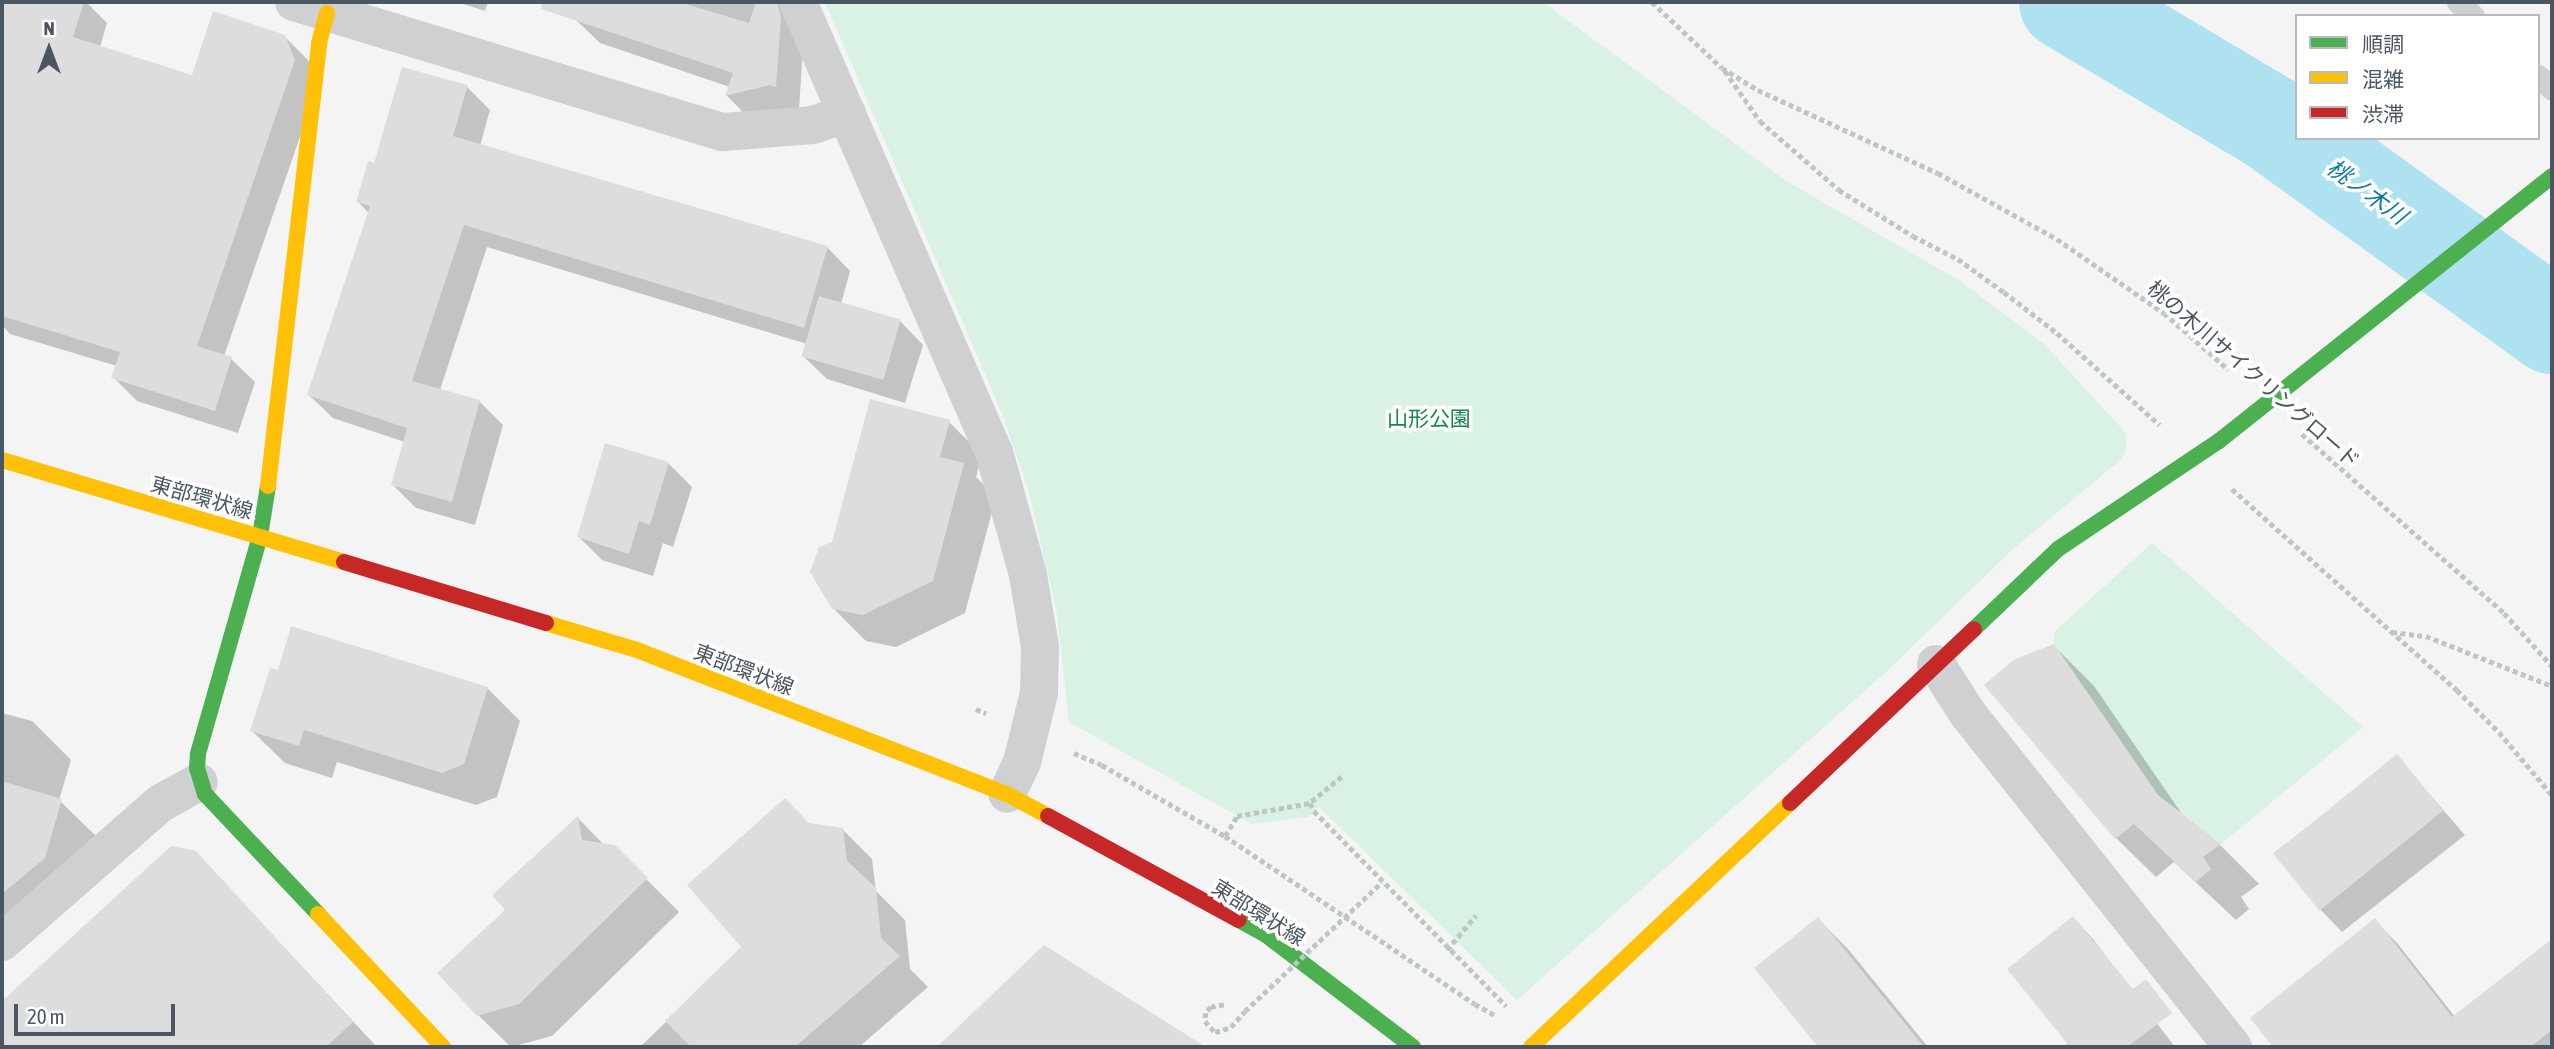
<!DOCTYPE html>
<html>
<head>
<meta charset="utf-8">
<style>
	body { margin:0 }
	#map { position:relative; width:2554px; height:1049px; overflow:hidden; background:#f4f4f4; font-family:"Asap Condensed","Noto Sans JP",sans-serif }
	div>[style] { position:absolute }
	.green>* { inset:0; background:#d9f2e3 }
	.shadow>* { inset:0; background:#0003 }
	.river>* { height:96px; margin:-48px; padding:0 48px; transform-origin:48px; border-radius:48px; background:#aee2f0 }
	.building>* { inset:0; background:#ddddde; transform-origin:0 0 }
	.path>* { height:4.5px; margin-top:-2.25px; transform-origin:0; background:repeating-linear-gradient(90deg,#bcc7c4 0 5px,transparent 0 8.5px) }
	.lane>* { height:23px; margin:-11.5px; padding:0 11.5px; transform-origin:11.5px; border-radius:11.5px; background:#ced0d2 }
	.street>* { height:38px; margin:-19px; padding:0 19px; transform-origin:19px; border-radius:19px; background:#ced0d2 }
	.fast>* { height:16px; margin:-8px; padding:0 8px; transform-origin:8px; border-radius:8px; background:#4caf50 }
	.slow>* { height:16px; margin:-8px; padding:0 8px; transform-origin:8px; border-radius:8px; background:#ffc107 }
	.jam>* { height:16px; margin:-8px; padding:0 8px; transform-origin:8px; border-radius:8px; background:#c62828 }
	.path-bridge>* { height:4.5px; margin-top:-2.25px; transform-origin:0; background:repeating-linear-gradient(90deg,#bcc7c4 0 5px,transparent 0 8.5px) }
	.fast-bridge>* { height:16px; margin:-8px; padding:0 8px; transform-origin:8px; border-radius:8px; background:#4caf50 }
	span { translate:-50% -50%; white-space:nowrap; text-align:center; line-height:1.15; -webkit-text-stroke:7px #fff; paint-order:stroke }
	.street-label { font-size:21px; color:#4a5661 }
	.park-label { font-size:21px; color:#17864f }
	.water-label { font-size:23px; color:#0c7c9b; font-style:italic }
	.frame { position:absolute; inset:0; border:4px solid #4a5661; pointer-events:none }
	.legend { position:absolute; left:2295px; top:14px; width:245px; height:126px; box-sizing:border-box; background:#fff; border:2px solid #b7bbc0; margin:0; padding:9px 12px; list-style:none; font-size:21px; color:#4a5661 }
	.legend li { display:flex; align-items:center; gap:14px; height:35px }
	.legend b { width:35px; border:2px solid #b7bbc0 }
	.north { position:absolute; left:14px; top:14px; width:70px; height:70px; -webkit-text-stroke:5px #fff; paint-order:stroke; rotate:0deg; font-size:19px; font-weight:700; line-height:28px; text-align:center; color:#4a5661 }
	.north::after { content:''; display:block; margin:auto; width:24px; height:32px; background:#4a5661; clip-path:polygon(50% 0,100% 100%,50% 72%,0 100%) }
	.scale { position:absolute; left:14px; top:1004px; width:161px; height:32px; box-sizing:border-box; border:4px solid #4a5661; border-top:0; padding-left:9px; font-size:21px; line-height:24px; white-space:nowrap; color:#4a5661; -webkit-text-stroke:5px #fff; paint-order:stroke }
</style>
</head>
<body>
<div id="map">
	<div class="green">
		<div style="clip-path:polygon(825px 2px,1543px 2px,1786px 181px,1962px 282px,2046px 346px,2125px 432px,2127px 442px,2124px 454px,2117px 463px,2012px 550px,1886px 672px,1517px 1000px,1319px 807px,1308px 817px,1252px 824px,1069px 722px,1056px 608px,1028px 489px,1001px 411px)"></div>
		<div style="clip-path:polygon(2152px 543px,2363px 727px,2221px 844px,2158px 795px,2054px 644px,2054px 632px)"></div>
	</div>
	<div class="shadow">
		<div style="clip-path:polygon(5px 2px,86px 2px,107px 23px,100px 47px,193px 77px,284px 36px,308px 60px,318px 85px,224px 356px,231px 359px,255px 382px,238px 433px,137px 401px,113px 377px,117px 366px,10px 334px,2px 325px,2px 13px)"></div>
		<div style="clip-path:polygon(457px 2px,488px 2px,485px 11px)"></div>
		<div style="clip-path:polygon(582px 2px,806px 2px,799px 109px,750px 119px,727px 96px,730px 87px,600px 43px,576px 20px)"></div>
		<div style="clip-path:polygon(467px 87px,490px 110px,480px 146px,827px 247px,850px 271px,841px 304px,900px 321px,923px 345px,905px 403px,827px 379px,803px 356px,807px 344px,487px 247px,440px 390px,479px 401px,503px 425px,475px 525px,416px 508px,393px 485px,405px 442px,333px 418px,309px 395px,369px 213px,358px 202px,375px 165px)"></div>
		<div style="clip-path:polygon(949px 422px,982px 455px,976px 477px,996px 497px,965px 613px,896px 647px,866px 641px,833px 608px,833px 544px)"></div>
		<div style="clip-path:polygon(607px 445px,669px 464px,692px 487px,673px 547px,663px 543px,653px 576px,602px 560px,579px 537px)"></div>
		<div style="clip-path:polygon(2054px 646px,2094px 686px,2184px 817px,2220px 845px,2259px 884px,2241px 897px,2249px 909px,2236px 920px,2174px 862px,2156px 877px,2116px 838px)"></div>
		<div style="clip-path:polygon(487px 688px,520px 721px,497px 797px,476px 805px,337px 762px,332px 778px,285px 763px,252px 731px)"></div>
		<div style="clip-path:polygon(2px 713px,32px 721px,71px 760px,59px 800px,99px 839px,2px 923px)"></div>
		<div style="clip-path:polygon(2397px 757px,2465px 835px,2342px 932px,2319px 908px,2274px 853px)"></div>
		<div style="clip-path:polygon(578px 818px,605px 846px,614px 847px,679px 912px,552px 1036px,511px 1047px,478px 1015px,507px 911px)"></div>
		<div style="clip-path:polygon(809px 825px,842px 829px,872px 859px,876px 891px,905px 920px,910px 969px,928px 987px,859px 1047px,640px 1047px,744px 947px)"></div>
		<div style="clip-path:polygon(172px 848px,195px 852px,377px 1047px,2px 1047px,2px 1004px)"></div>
		<div style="clip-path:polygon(2073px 918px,2093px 939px,2175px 1047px,2064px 1047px,2069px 1043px)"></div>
		<div style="clip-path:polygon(1818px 919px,1848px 949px,1928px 1047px,1820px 1047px,1757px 969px)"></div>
		<div style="clip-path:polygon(2375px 921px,2398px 944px,2455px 1017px,2543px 948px,2552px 957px,2552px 1047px,2275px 1047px,2252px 1018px)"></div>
		<div style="clip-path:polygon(1044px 947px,1203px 1047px,940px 1047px)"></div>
	</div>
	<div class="river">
		<div style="left:2067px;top:2px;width:237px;rotate:30.7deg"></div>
		<div style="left:2271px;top:123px;width:347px;rotate:35.8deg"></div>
	</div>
	<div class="building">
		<div style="clip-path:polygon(2px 2px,84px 2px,73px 37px,192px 75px,213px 11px,285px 35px,295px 60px,197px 346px,232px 357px,215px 411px,111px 378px,120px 352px,2px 316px)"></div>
		<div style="clip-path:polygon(542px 2px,679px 2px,749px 23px,756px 2px,777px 2px,781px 17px,776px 87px,770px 85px,725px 96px,733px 73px,541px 9px)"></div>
		<div style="clip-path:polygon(402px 67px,468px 85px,453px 136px,828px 246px,804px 328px,464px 225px,412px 381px,480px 400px,452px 502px,391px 485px,407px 428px,307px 395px,370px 206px,356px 202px,368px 161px,374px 163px)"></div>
		<div style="left:819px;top:296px;width:85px;height:63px;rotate:16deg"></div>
		<div style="clip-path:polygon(870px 399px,950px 420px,940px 457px,964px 463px,933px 581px,863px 615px,832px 609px,810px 572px,819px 547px,832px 542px)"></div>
		<div style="clip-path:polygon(605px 443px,669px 462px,650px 525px,639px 521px,629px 554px,577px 537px)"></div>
		<div style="clip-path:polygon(291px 626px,488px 687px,464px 764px,442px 773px,304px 730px,299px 746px,250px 731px,270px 668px,278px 670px)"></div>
		<div style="clip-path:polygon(2054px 644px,2158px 795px,2221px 844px,2203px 857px,2211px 869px,2196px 882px,2134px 824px,2115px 839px,1984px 685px,2015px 659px)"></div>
		<div style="left:2397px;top:754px;width:73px;height:159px;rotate:51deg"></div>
		<div style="clip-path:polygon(2px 781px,62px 799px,45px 858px,2px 894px)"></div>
		<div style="clip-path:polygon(785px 798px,809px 823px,843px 828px,847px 861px,876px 888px,881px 938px,900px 956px,795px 1047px,691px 1047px,665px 1021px,741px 947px,687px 885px)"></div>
		<div style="clip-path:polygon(578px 816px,582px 840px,615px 845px,648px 878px,519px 1004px,477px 1016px,437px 973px,505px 910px,492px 895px)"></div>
		<div style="clip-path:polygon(171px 846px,196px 851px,353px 1022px,326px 1047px,2px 1047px,2px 1001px)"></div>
		<div style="clip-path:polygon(2073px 916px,2133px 989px,2146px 979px,2172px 1013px,2127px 1047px,2070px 1047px,2007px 969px)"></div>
		<div style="clip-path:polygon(1818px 917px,1924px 1047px,1818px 1047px,1754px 968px)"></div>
		<div style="clip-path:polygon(2375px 918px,2452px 1017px,2552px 939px,2552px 1030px,2530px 1047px,2273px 1047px,2250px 1018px)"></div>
		<div style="clip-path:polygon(1044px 945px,1206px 1047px,937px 1047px)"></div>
	</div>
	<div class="path">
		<div style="left:1652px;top:2px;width:96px;rotate:43.3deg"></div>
		<div style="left:1722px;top:68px;width:42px;rotate:31.4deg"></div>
		<div style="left:1758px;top:90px;width:198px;rotate:24.8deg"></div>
		<div style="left:1938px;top:173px;width:136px;rotate:29deg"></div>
		<div style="left:2057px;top:239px;width:130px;rotate:34.7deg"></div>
		<div style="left:2164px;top:313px;width:86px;rotate:41.2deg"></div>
		<div style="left:1725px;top:71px;width:61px;rotate:55deg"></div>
		<div style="left:1760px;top:121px;width:105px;rotate:41.1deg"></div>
		<div style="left:1839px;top:190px;width:87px;rotate:31.9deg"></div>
		<div style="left:1913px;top:236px;width:51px;rotate:27.1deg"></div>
		<div style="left:1958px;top:259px;width:57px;rotate:35.7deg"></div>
		<div style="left:2004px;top:292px;width:67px;rotate:37.7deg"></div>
		<div style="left:2057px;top:333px;width:138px;rotate:41.8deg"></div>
		<div style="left:2302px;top:434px;width:270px;rotate:41.5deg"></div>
		<div style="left:2504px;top:613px;width:72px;rotate:47.8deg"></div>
		<div style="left:2232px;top:489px;width:302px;rotate:41.8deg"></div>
		<div style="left:2457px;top:690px;width:59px;rotate:45deg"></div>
		<div style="left:2499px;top:732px;width:82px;rotate:49.9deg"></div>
		<div style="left:2392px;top:632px;width:34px;rotate:7deg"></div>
		<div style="left:2426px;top:636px;width:136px;rotate:21.6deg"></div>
		<div style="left:976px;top:709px;width:11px;rotate:22deg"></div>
		<div style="left:1074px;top:753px;width:30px;rotate:23deg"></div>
		<div style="left:1102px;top:765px;width:142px;rotate:30deg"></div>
		<div style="left:1225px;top:836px;width:301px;rotate:33.9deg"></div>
		<div style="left:1475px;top:1004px;width:25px;rotate:29deg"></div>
		<div style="left:1342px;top:777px;width:41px;rotate:140.9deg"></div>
		<div style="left:1310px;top:803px;width:9px;rotate:63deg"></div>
		<div style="left:1314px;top:811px;width:274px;rotate:45.4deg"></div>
		<div style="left:1225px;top:836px;width:23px;rotate:-59deg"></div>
		<div style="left:1237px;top:816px;width:74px;rotate:-10.1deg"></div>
		<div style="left:1447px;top:950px;width:45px;rotate:-50.4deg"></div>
		<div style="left:1224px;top:1005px;width:13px;rotate:171deg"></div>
		<div style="left:1211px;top:1007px;width:8px;rotate:130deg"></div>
		<div style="left:1206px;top:1013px;width:8px;rotate:97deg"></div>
		<div style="left:1205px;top:1021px;width:15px;rotate:48deg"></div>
		<div style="left:1215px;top:1032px;width:17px;rotate:-17deg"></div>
		<div style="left:1231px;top:1027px;width:21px;rotate:-49deg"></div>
	</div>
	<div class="lane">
		<div style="left:2458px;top:2px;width:21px;rotate:43deg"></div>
		<div style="left:2538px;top:76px;width:19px;rotate:43deg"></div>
	</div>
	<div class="street">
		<div style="left:294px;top:2px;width:448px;rotate:16.9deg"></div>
		<div style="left:723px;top:132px;width:90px;rotate:-4.4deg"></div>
		<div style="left:813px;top:125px;width:36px;rotate:-19deg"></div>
		<div style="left:798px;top:2px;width:491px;rotate:66.5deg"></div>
		<div style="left:994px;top:452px;width:128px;rotate:74.5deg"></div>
		<div style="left:1028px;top:575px;width:73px;rotate:80.5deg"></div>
		<div style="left:1040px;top:647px;width:46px;rotate:91.2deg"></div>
		<div style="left:1039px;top:693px;width:71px;rotate:103.8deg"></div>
		<div style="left:1022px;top:762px;width:35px;rotate:115deg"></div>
		<div style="left:1936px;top:664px;width:59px;rotate:57.4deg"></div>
		<div style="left:1968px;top:714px;width:426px;rotate:51.5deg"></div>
		<div style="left:2px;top:942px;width:211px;rotate:-41.2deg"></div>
		<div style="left:161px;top:803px;width:43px;rotate:-28.9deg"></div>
	</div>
	<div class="fast">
		<div style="left:268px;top:486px;width:51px;rotate:99.1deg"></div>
		<div style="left:260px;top:536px;width:227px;rotate:105.9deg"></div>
		<div style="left:198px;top:754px;width:14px;rotate:94deg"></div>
		<div style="left:197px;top:768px;width:27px;rotate:73deg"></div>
		<div style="left:205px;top:794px;width:165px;rotate:46.7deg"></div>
		<div style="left:1974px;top:629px;width:116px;rotate:-43.6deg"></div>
		<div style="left:2058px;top:549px;width:194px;rotate:-33.9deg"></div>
		<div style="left:1239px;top:920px;width:31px;rotate:29deg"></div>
		<div style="left:1266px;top:935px;width:185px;rotate:37.3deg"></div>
	</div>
	<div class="slow">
		<div style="left:2px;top:460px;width:357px;rotate:16.6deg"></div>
		<div style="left:268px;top:486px;width:446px;rotate:-83.4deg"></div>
		<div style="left:319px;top:43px;width:31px;rotate:-75deg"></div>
		<div style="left:546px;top:623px;width:95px;rotate:16.5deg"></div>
		<div style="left:637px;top:650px;width:397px;rotate:21.3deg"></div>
		<div style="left:1007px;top:794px;width:47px;rotate:28.2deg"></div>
		<div style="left:318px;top:914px;width:183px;rotate:46.8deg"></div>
		<div style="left:1531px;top:1047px;width:356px;rotate:-43.3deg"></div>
	</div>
	<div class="jam">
		<div style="left:344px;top:562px;width:211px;rotate:16.8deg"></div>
		<div style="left:1790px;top:803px;width:253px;rotate:-43.4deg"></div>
		<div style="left:1048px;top:816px;width:217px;rotate:28.6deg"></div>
	</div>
	<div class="path-bridge">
		<div style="left:1245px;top:1011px;width:188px;rotate:-43.3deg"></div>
	</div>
	<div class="fast-bridge">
		<div style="left:2219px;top:441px;width:426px;rotate:-38.5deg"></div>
	</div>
	<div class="street-label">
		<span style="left:2254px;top:374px;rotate:41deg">桃の木川サイクリングロード</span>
		<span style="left:202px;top:497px;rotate:16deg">東部環状線</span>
		<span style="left:744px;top:669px;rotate:21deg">東部環状線</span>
		<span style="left:1259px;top:912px;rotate:32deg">東部環状線</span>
	</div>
	<div class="park-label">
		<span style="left:1429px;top:418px">山形公園</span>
	</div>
	<div class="water-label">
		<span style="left:2367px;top:192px;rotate:36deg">桃ノ木川</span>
	</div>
	<div class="frame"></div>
	<ul class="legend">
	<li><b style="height:9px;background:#4caf50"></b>順調</li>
	<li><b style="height:9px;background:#ffc107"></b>混雑</li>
	<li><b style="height:9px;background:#c62828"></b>渋滞</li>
	</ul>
	<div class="north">N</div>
	<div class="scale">20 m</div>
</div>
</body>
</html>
